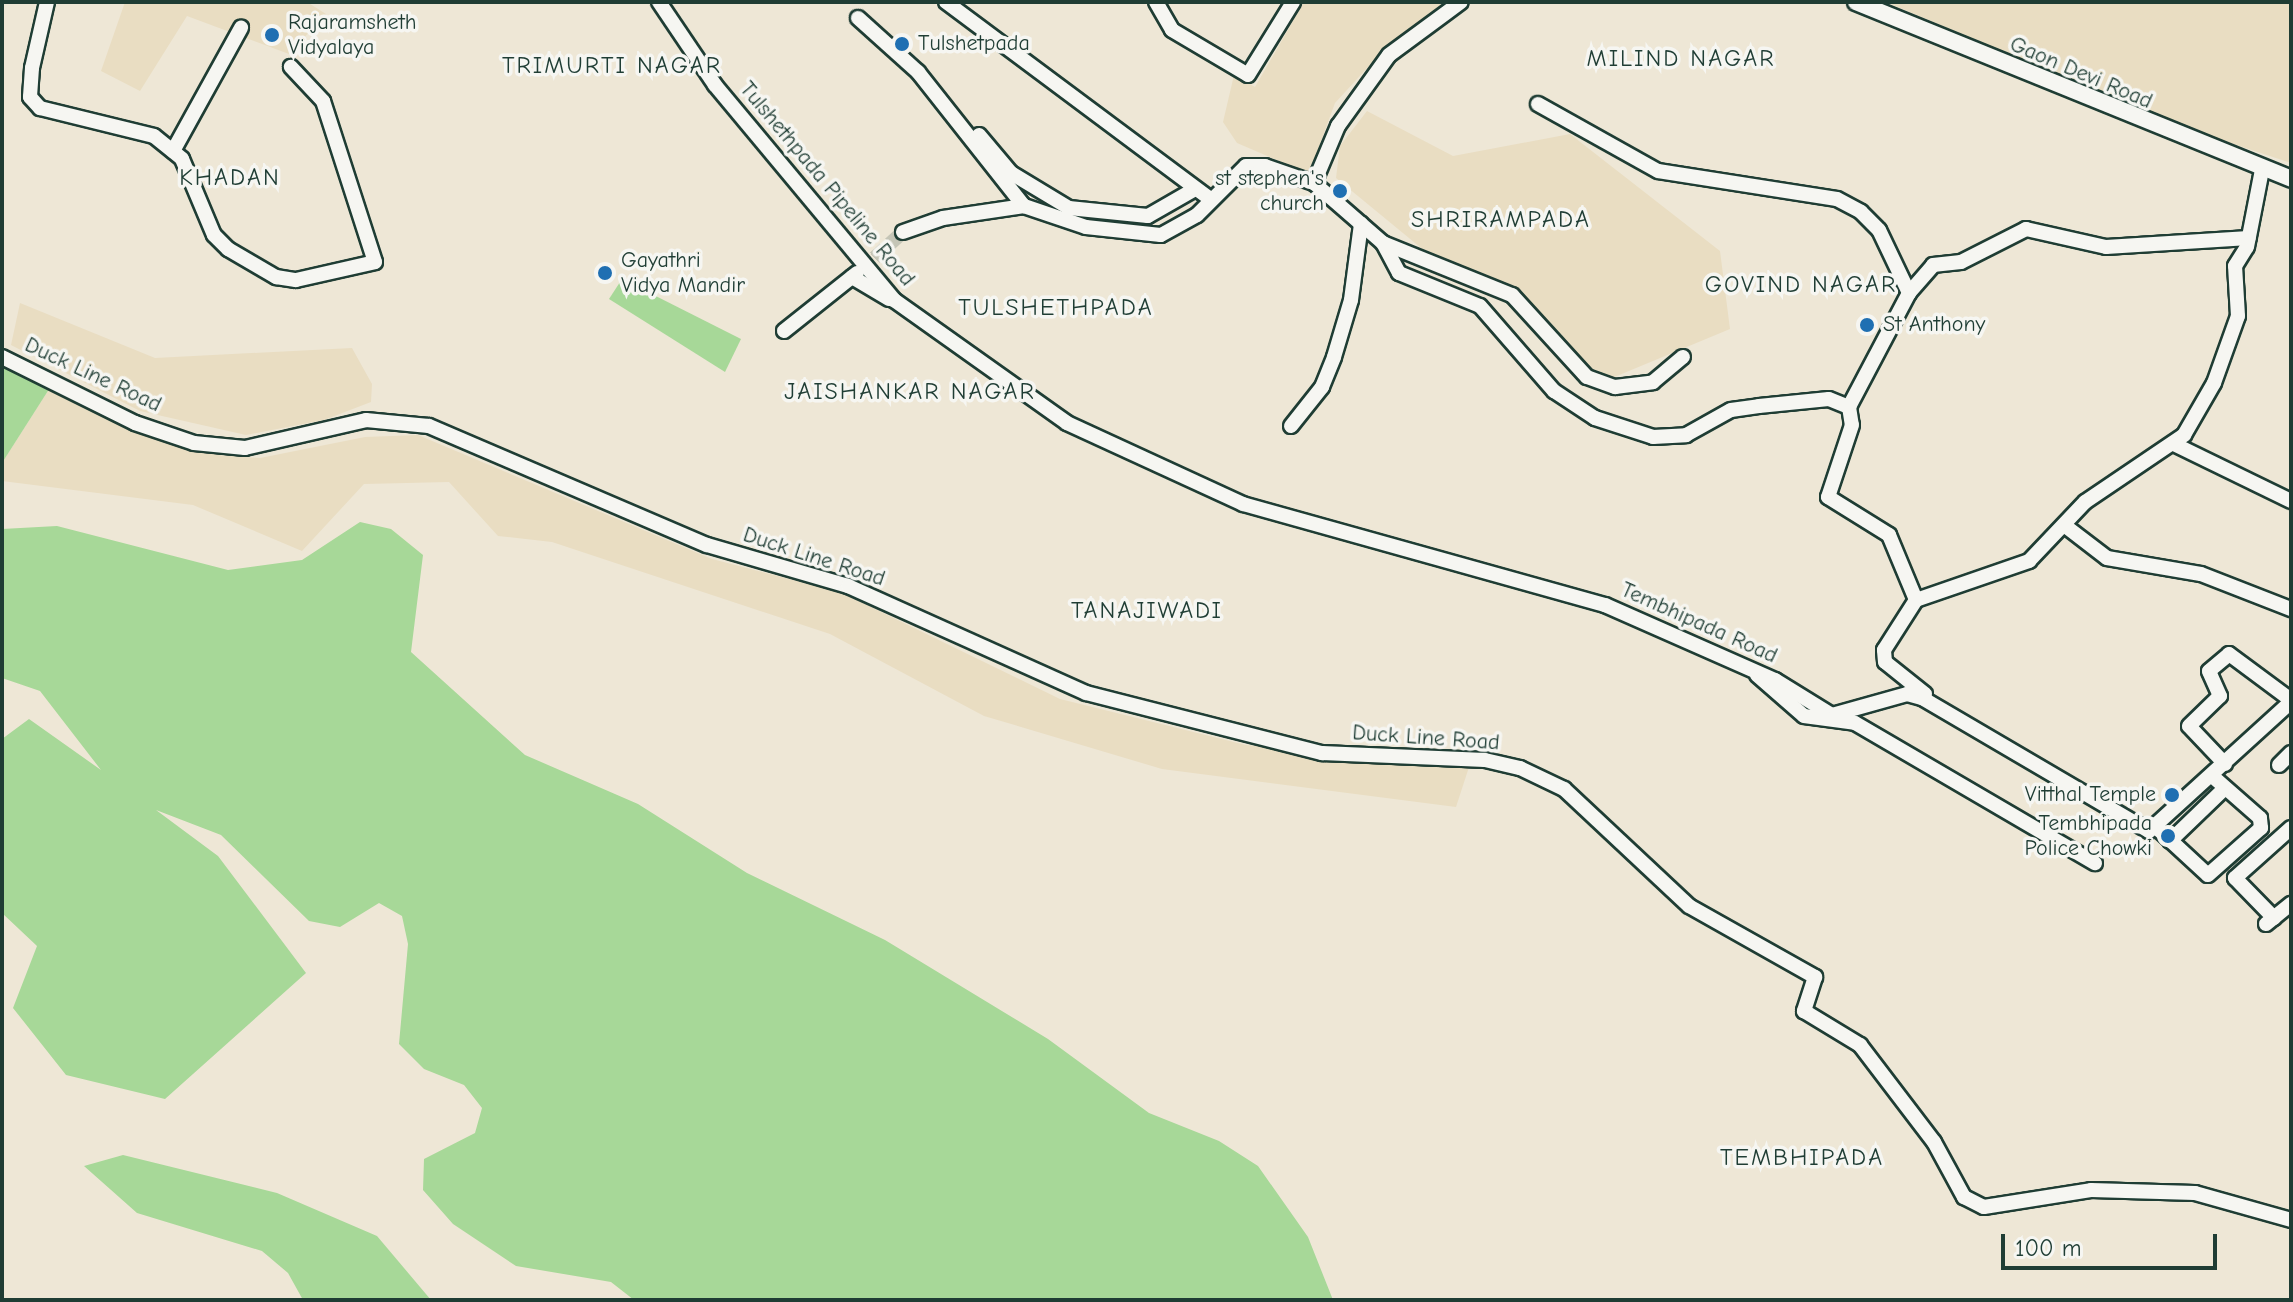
<!DOCTYPE html>
<html>
<head>
<meta charset="utf-8">
<style>
	body { margin:0 }
	#map { position:relative; width:2293px; height:1302px; overflow:hidden; background:#eee7d6; font-family:"Comic Neue",sans-serif }
	div>[style] { position:absolute }
	.built>* { inset:0; background:#e9ddc2 }
	.green>* { inset:0; background:#a7d898 }
	.minor-tunnel>* { height:14px; margin-top:-7px; transform-origin:0; background:repeating-linear-gradient(90deg,#c5c5b6 0 14px,transparent 0 21px) }
	.roads { filter:drop-shadow(2px 0 #1f3d34) drop-shadow(-2px 0 #1f3d34) drop-shadow(0 2px #1f3d34) drop-shadow(0 -2px #1f3d34) }
	.minor>* { height:14px; margin:-7px; padding:0 7px; transform-origin:7px; border-radius:7px; background:#f6f6f2 }
	.tertiary>* { height:16px; margin:-8px; padding:0 8px; transform-origin:8px; border-radius:8px; background:#f6f6f2 }
	.dots>* { width:22px; height:22px; translate:-50% -50%; box-sizing:border-box; border:4px solid #f6f6f2; border-radius:50% }
	span { translate:-50% -50%; white-space:nowrap; text-align:center; line-height:1.15; -webkit-text-stroke:7px #f6f6f2; paint-order:stroke }
	.poi-label { font-size:22px; color:#1f3d34 }
	.left { translate:0 -50%; text-align:left }
	.right { translate:-100% -50%; text-align:right }
	.street-label { font-size:22px; color:#1f3d34 }
	.neighbourhood-label { font-size:24px; color:#1f3d34; letter-spacing:2px }
	.frame { position:absolute; inset:0; border:4px solid #1f3d34; pointer-events:none }
	.scale { position:absolute; left:2001px; top:1234px; width:216px; height:36px; box-sizing:border-box; border:4px solid #1f3d34; border-top:0; padding-left:10px; font-size:24px; line-height:28px; white-space:nowrap; color:#1f3d34; -webkit-text-stroke:6px #f6f6f2; paint-order:stroke }
</style>
</head>
<body>
<div id="map">
	<div class="built">
		<div style="clip-path:polygon(125px 2px,307px 2px,326px 14px,289px 54px,187px 16px,140px 91px,101px 71px)"></div>
		<div style="clip-path:polygon(1304px 2px,1451px 2px,1391px 42px,1335px 103px,1309px 174px,1237px 143px,1223px 122px,1234px 75px,1255px 87px)"></div>
		<div style="clip-path:polygon(1886px 2px,2291px 2px,2291px 163px,2182px 127px)"></div>
		<div style="clip-path:polygon(1367px 111px,1453px 156px,1570px 134px,1720px 251px,1730px 329px,1600px 383px,1527px 300px,1426px 252px,1336px 178px,1340px 146px)"></div>
		<div style="clip-path:polygon(20px 303px,155px 358px,352px 348px,372px 384px,371px 402px,324px 420px,246px 435px,140px 411px,11px 345px)"></div>
		<div style="clip-path:polygon(53px 383px,147px 436px,218px 455px,260px 458px,365px 437px,418px 435px,712px 559px,840px 592px,1060px 699px,1246px 745px,1470px 764px,1456px 807px,1162px 769px,984px 716px,830px 634px,552px 542px,498px 536px,449px 482px,364px 484px,302px 551px,193px 505px,2px 481px,2px 463px)"></div>
	</div>
	<div class="green">
		<div style="clip-path:polygon(622px 279px,741px 339px,725px 372px,609px 299px)"></div>
		<div style="clip-path:polygon(2px 364px,53px 383px,2px 463px)"></div>
		<div style="clip-path:polygon(360px 522px,391px 529px,423px 555px,411px 652px,525px 755px,638px 804px,747px 873px,885px 940px,1048px 1039px,1149px 1113px,1219px 1141px,1258px 1166px,1308px 1237px,1333px 1300px,634px 1300px,611px 1282px,516px 1266px,453px 1224px,423px 1190px,424px 1159px,475px 1133px,482px 1108px,464px 1085px,424px 1069px,399px 1044px,408px 944px,402px 916px,379px 903px,340px 927px,309px 921px,221px 835px,156px 810px,218px 856px,306px 973px,165px 1099px,66px 1075px,13px 1008px,37px 946px,2px 913px,2px 739px,29px 719px,101px 770px,40px 691px,2px 678px,2px 529px,57px 526px,228px 570px,302px 560px)"></div>
		<div style="clip-path:polygon(123px 1155px,277px 1193px,377px 1236px,431px 1300px,303px 1300px,288px 1273px,262px 1251px,137px 1213px,84px 1166px)"></div>
	</div>
	<div class="minor-tunnel">
		<div style="left:859px;top:272px;width:59px;rotate:-42.3deg"></div>
	</div>
	<div class="roads">
		<div class="minor">
			<div style="left:47px;top:2px;width:68px;rotate:102.8deg"></div>
			<div style="left:32px;top:68px;width:29px;rotate:94deg"></div>
			<div style="left:30px;top:97px;width:15px;rotate:48deg"></div>
			<div style="left:40px;top:108px;width:117px;rotate:13.8deg"></div>
			<div style="left:154px;top:136px;width:36px;rotate:39deg"></div>
			<div style="left:182px;top:159px;width:82px;rotate:67.2deg"></div>
			<div style="left:214px;top:235px;width:20px;rotate:45deg"></div>
			<div style="left:228px;top:249px;width:56px;rotate:30.3deg"></div>
			<div style="left:276px;top:277px;width:20px;rotate:9deg"></div>
			<div style="left:296px;top:280px;width:81px;rotate:-12.8deg"></div>
			<div style="left:375px;top:262px;width:169px;rotate:-107.9deg"></div>
			<div style="left:323px;top:101px;width:47px;rotate:-133.3deg"></div>
			<div style="left:659px;top:2px;width:100px;rotate:56deg"></div>
			<div style="left:715px;top:85px;width:280px;rotate:50.2deg"></div>
			<div style="left:894px;top:300px;width:212px;rotate:35.4deg"></div>
			<div style="left:1067px;top:423px;width:194px;rotate:24.7deg"></div>
			<div style="left:1243px;top:504px;width:376px;rotate:15.6deg"></div>
			<div style="left:1605px;top:605px;width:186px;rotate:23.8deg"></div>
			<div style="left:1775px;top:680px;width:67px;rotate:31.6deg"></div>
			<div style="left:1832px;top:715px;width:78px;rotate:-15.6deg"></div>
			<div style="left:1907px;top:694px;width:16px;rotate:15deg"></div>
			<div style="left:1922px;top:698px;width:263px;rotate:30.4deg"></div>
			<div style="left:2149px;top:831px;width:192px;rotate:-42.3deg"></div>
			<div style="left:946px;top:2px;width:329px;rotate:36.7deg"></div>
			<div style="left:1156px;top:2px;width:32px;rotate:60deg"></div>
			<div style="left:1172px;top:30px;width:88px;rotate:30.6deg"></div>
			<div style="left:1248px;top:75px;width:86px;rotate:-58.3deg"></div>
			<div style="left:858px;top:18px;width:81px;rotate:42deg"></div>
			<div style="left:918px;top:72px;width:171px;rotate:51.7deg"></div>
			<div style="left:1538px;top:104px;width:137px;rotate:29.2deg"></div>
			<div style="left:1658px;top:171px;width:181px;rotate:8.9deg"></div>
			<div style="left:1837px;top:199px;width:27px;rotate:28deg"></div>
			<div style="left:1861px;top:212px;width:25px;rotate:45deg"></div>
			<div style="left:1879px;top:230px;width:70px;rotate:64.5deg"></div>
			<div style="left:1909px;top:293px;width:129px;rotate:117.8deg"></div>
			<div style="left:979px;top:135px;width:50px;rotate:49.9deg"></div>
			<div style="left:1011px;top:173px;width:68px;rotate:31.1deg"></div>
			<div style="left:1069px;top:208px;width:79px;rotate:5.8deg"></div>
			<div style="left:1148px;top:216px;width:54px;rotate:-29.9deg"></div>
			<div style="left:173px;top:151px;width:141px;rotate:-61.1deg"></div>
			<div style="left:1314px;top:183px;width:62px;rotate:-67.2deg"></div>
			<div style="left:1338px;top:126px;width:87px;rotate:-54.3deg"></div>
			<div style="left:1389px;top:55px;width:89px;rotate:-36.4deg"></div>
			<div style="left:903px;top:232px;width:42px;rotate:-19.3deg"></div>
			<div style="left:943px;top:218px;width:82px;rotate:-8.4deg"></div>
			<div style="left:1024px;top:206px;width:65px;rotate:18.7deg"></div>
			<div style="left:1086px;top:227px;width:75px;rotate:6.1deg"></div>
			<div style="left:1161px;top:235px;width:41px;rotate:-29.1deg"></div>
			<div style="left:1197px;top:215px;width:69px;rotate:-45deg"></div>
			<div style="left:1246px;top:166px;width:19px"></div>
			<div style="left:1265px;top:166px;width:52px;rotate:19.1deg"></div>
			<div style="left:1314px;top:183px;width:91px;rotate:41deg"></div>
			<div style="left:1383px;top:243px;width:34px;rotate:62deg"></div>
			<div style="left:1399px;top:273px;width:87px;rotate:22.2deg"></div>
			<div style="left:1480px;top:306px;width:113px;rotate:49deg"></div>
			<div style="left:1554px;top:391px;width:49px;rotate:33.4deg"></div>
			<div style="left:1595px;top:418px;width:61px;rotate:18.1deg"></div>
			<div style="left:1653px;top:437px;width:33px;rotate:-3deg"></div>
			<div style="left:1686px;top:435px;width:51px;rotate:-29.1deg"></div>
			<div style="left:1731px;top:410px;width:28px;rotate:-8deg"></div>
			<div style="left:1759px;top:406px;width:70px;rotate:-5.7deg"></div>
			<div style="left:1829px;top:399px;width:22px;rotate:22deg"></div>
			<div style="left:1383px;top:243px;width:139px;rotate:22deg"></div>
			<div style="left:1512px;top:295px;width:111px;rotate:47.6deg"></div>
			<div style="left:1587px;top:377px;width:30px;rotate:20deg"></div>
			<div style="left:1615px;top:387px;width:38px;rotate:-7deg"></div>
			<div style="left:1653px;top:382px;width:39px;rotate:-40deg"></div>
			<div style="left:852px;top:277px;width:43px;rotate:30.7deg"></div>
			<div style="left:1909px;top:293px;width:37px;rotate:-49deg"></div>
			<div style="left:1933px;top:265px;width:28px;rotate:-6deg"></div>
			<div style="left:1961px;top:262px;width:73px;rotate:-26.9deg"></div>
			<div style="left:2026px;top:229px;width:82px;rotate:12.7deg"></div>
			<div style="left:2106px;top:247px;width:143px;rotate:-3.6deg"></div>
			<div style="left:784px;top:331px;width:93px;rotate:-38.5deg"></div>
			<div style="left:2px;top:357px;width:148px;rotate:26.4deg"></div>
			<div style="left:135px;top:423px;width:62px;rotate:18.7deg"></div>
			<div style="left:194px;top:443px;width:51px;rotate:5.6deg"></div>
			<div style="left:245px;top:448px;width:124px;rotate:-13deg"></div>
			<div style="left:366px;top:420px;width:63px;rotate:5.4deg"></div>
			<div style="left:429px;top:426px;width:302px;rotate:23.2deg"></div>
			<div style="left:707px;top:545px;width:147px;rotate:16.2deg"></div>
			<div style="left:848px;top:586px;width:261px;rotate:24.2deg"></div>
			<div style="left:1086px;top:693px;width:244px;rotate:14.3deg"></div>
			<div style="left:1322px;top:753px;width:163px;rotate:2.5deg"></div>
			<div style="left:1485px;top:760px;width:36px;rotate:13deg"></div>
			<div style="left:1520px;top:768px;width:49px;rotate:25.5deg"></div>
			<div style="left:1564px;top:789px;width:171px;rotate:43.1deg"></div>
			<div style="left:1689px;top:906px;width:145px;rotate:29.4deg"></div>
			<div style="left:1815px;top:977px;width:36px;rotate:108deg"></div>
			<div style="left:1804px;top:1011px;width:66px;rotate:31.3deg"></div>
			<div style="left:1860px;top:1045px;width:122px;rotate:52.7deg"></div>
			<div style="left:1934px;top:1142px;width:63px;rotate:61.4deg"></div>
			<div style="left:1964px;top:1197px;width:22px;rotate:27deg"></div>
			<div style="left:1984px;top:1207px;width:108px;rotate:-9deg"></div>
			<div style="left:2091px;top:1190px;width:104px;rotate:1.7deg"></div>
			<div style="left:2195px;top:1193px;width:100px;rotate:15.7deg"></div>
			<div style="left:1849px;top:407px;width:18px;rotate:81deg"></div>
			<div style="left:1852px;top:425px;width:76px;rotate:108.4deg"></div>
			<div style="left:1828px;top:497px;width:72px;rotate:31.9deg"></div>
			<div style="left:1889px;top:535px;width:70px;rotate:67.4deg"></div>
			<div style="left:1291px;top:426px;width:50px;rotate:-51.5deg"></div>
			<div style="left:1322px;top:387px;width:32px;rotate:-68deg"></div>
			<div style="left:1334px;top:357px;width:59px;rotate:-73.4deg"></div>
			<div style="left:1351px;top:300px;width:77px;rotate:-82.5deg"></div>
			<div style="left:2174px;top:444px;width:130px;rotate:26deg"></div>
			<div style="left:2064px;top:525px;width:54px;rotate:37.5deg"></div>
			<div style="left:2107px;top:558px;width:95px;rotate:9.7deg"></div>
			<div style="left:2201px;top:574px;width:97px;rotate:21.3deg"></div>
			<div style="left:1757px;top:675px;width:62px;rotate:41.1deg"></div>
			<div style="left:1804px;top:716px;width:51px;rotate:7.8deg"></div>
			<div style="left:1855px;top:723px;width:278px;rotate:30.3deg"></div>
			<div style="left:1925px;top:694px;width:51px;rotate:-141.3deg"></div>
			<div style="left:1885px;top:662px;width:12px;rotate:-95deg"></div>
			<div style="left:1884px;top:650px;width:59px;rotate:-57.4deg"></div>
			<div style="left:1916px;top:600px;width:120px;rotate:-19deg"></div>
			<div style="left:2029px;top:561px;width:81px;rotate:-46.5deg"></div>
			<div style="left:2085px;top:502px;width:120px;rotate:-34.1deg"></div>
			<div style="left:2184px;top:435px;width:60px;rotate:-60deg"></div>
			<div style="left:2214px;top:383px;width:71px;rotate:-70.3deg"></div>
			<div style="left:2238px;top:316px;width:50px;rotate:-93.4deg"></div>
			<div style="left:2235px;top:266px;width:22px;rotate:-58deg"></div>
			<div style="left:2247px;top:247px;width:78px;rotate:-79deg"></div>
			<div style="left:2225px;top:764px;width:52px;rotate:-133.5deg"></div>
			<div style="left:2189px;top:726px;width:43px;rotate:-44.1deg"></div>
			<div style="left:2220px;top:696px;width:27px;rotate:-114deg"></div>
			<div style="left:2209px;top:671px;width:26px;rotate:-40deg"></div>
			<div style="left:2229px;top:654px;width:77px;rotate:36.6deg"></div>
			<div style="left:2279px;top:765px;width:17px;rotate:-45deg"></div>
			<div style="left:2157px;top:828px;width:69px;rotate:42.7deg"></div>
			<div style="left:2208px;top:875px;width:71px;rotate:-41.6deg"></div>
			<div style="left:2261px;top:828px;width:10px;rotate:-96deg"></div>
			<div style="left:2260px;top:818px;width:64px;rotate:-138.8deg"></div>
			<div style="left:2170px;top:841px;width:76px;rotate:-43.9deg"></div>
			<div style="left:2274px;top:918px;width:56px;rotate:-134.3deg"></div>
			<div style="left:2235px;top:878px;width:75px;rotate:-41.8deg"></div>
			<div style="left:2266px;top:924px;width:32px;rotate:-39deg"></div>
		</div>
		<div class="tertiary">
			<div style="left:1856px;top:2px;width:470px;rotate:22.1deg"></div>
		</div>
	</div>
	<div class="dots">
		<div style="left:272px;top:35px;background:#1f6fb2"></div>
		<div style="left:902px;top:44px;background:#1f6fb2"></div>
		<div style="left:1340px;top:191px;background:#1f6fb2"></div>
		<div style="left:605px;top:273px;background:#1f6fb2"></div>
		<div style="left:1867px;top:325px;background:#1f6fb2"></div>
		<div style="left:2172px;top:795px;background:#1f6fb2"></div>
		<div style="left:2168px;top:836px;background:#1f6fb2"></div>
	</div>
	<div class="poi-label">
		<span class="left" style="left:288px;top:35px">Rajaramsheth<br>Vidyalaya</span>
		<span class="left" style="left:918px;top:44px">Tulshetpada</span>
		<span class="right" style="left:1324px;top:191px">st stephen's<br>church</span>
		<span class="left" style="left:621px;top:273px">Gayathri<br>Vidya Mandir</span>
		<span class="left" style="left:1883px;top:325px">St Anthony</span>
		<span class="right" style="left:2156px;top:795px">Vitthal Temple</span>
		<span class="right" style="left:2152px;top:836px">Tembhipada<br>Police Chowki</span>
	</div>
	<div class="street-label">
		<span style="left:2081px;top:73px;rotate:23deg">Gaon Devi Road</span>
		<span style="left:827px;top:184px;rotate:50deg">Tulshethpada Pipeline Road</span>
		<span style="left:93px;top:375px;rotate:25deg">Duck Line Road</span>
		<span style="left:814px;top:557px;rotate:18deg">Duck Line Road</span>
		<span style="left:1699px;top:623px;rotate:24deg">Tembhipada Road</span>
		<span style="left:1426px;top:738px;rotate:4deg">Duck Line Road</span>
	</div>
	<div class="neighbourhood-label">
		<span style="left:1681px;top:59px">MILIND NAGAR</span>
		<span style="left:612px;top:66px">TRIMURTI NAGAR</span>
		<span style="left:230px;top:178px">KHADAN</span>
		<span style="left:1501px;top:220px">SHRIRAMPADA</span>
		<span style="left:1801px;top:285px">GOVIND NAGAR</span>
		<span style="left:1056px;top:308px">TULSHETHPADA</span>
		<span style="left:910px;top:392px">JAISHANKAR NAGAR</span>
		<span style="left:1147px;top:611px">TANAJIWADI</span>
		<span style="left:1802px;top:1158px">TEMBHIPADA</span>
	</div>
	<div class="frame"></div>
	<div class="scale">100 m</div>
</div>
</body>
</html>
